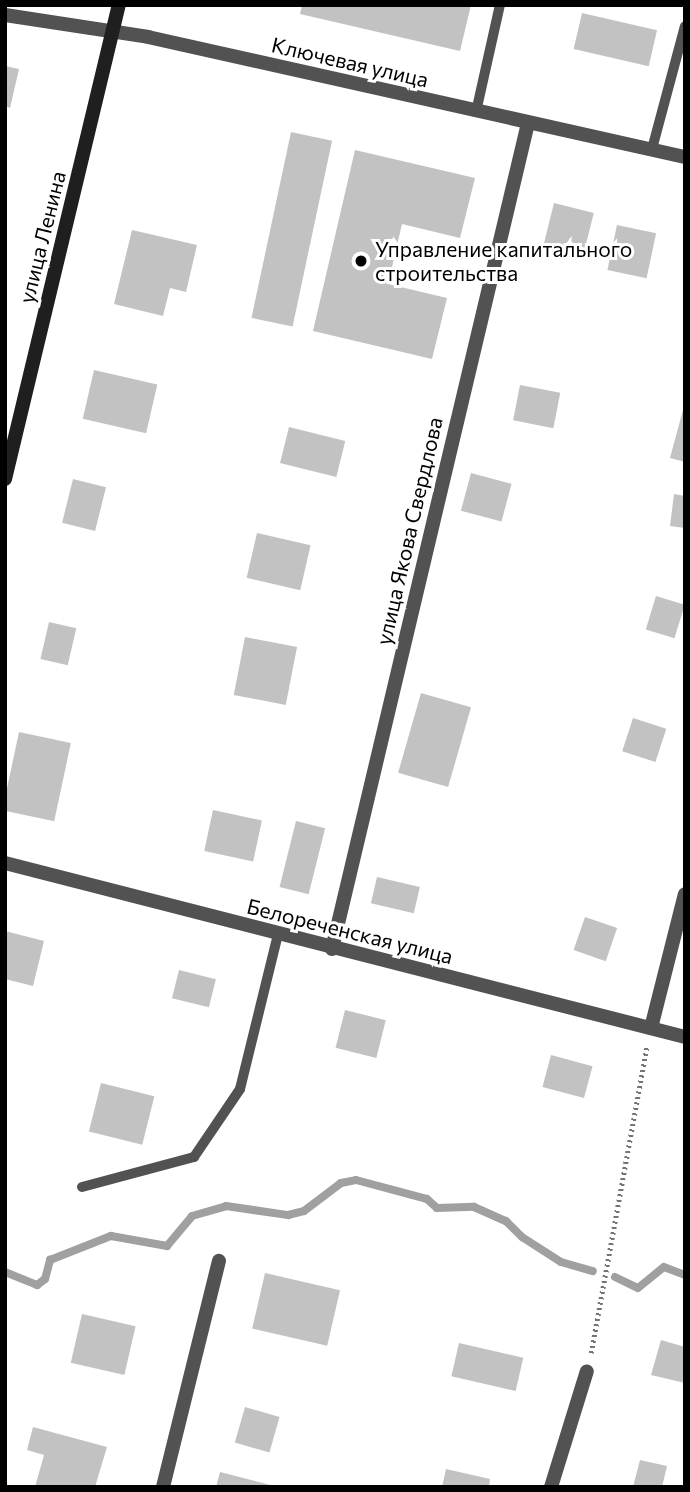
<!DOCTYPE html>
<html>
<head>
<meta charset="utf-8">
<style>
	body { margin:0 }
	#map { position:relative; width:690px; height:1492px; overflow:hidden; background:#fff; font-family:Commissioner,sans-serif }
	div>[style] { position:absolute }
	.stream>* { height:8px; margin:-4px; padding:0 4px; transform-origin:4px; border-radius:4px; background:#a0a0a0 }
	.building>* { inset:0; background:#c2c2c2; transform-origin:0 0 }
	.path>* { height:4.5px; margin-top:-2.25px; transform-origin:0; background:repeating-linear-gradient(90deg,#747474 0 2px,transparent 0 5.5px) }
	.lane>* { height:10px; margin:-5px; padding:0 5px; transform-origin:5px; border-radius:5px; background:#525252 }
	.street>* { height:14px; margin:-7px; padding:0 7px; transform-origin:7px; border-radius:7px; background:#525252 }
	.secondary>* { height:14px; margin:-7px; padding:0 7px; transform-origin:7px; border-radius:7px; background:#1f1f1f }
	.dots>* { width:19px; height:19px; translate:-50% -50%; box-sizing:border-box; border:4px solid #fff; border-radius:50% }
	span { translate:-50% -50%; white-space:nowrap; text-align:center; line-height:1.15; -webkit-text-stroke:6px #fff; paint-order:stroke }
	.street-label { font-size:21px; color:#000 }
	.poi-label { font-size:21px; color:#000 }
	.left { translate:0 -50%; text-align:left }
	.frame { position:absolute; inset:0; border:7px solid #000; pointer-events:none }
</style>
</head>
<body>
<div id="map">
	<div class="stream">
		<div style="left:5px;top:1272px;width:35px;rotate:22deg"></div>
		<div style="left:37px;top:1285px;width:10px;rotate:-37deg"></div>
		<div style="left:45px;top:1279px;width:20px;rotate:-75deg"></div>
		<div style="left:50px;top:1260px;width:66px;rotate:-21.5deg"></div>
		<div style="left:111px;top:1236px;width:57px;rotate:10.1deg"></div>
		<div style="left:167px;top:1246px;width:39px;rotate:-50deg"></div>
		<div style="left:192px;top:1216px;width:35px;rotate:-16deg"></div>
		<div style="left:226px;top:1206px;width:63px;rotate:8.3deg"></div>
		<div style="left:288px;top:1215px;width:16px;rotate:-14deg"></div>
		<div style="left:304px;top:1211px;width:46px;rotate:-37.1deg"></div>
		<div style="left:341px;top:1183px;width:15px;rotate:-11deg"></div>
		<div style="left:356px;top:1180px;width:73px;rotate:15deg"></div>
		<div style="left:427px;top:1199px;width:13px;rotate:42deg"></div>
		<div style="left:437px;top:1208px;width:37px;rotate:-2deg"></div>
		<div style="left:474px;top:1207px;width:35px;rotate:24deg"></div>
		<div style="left:506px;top:1221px;width:23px;rotate:45deg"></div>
		<div style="left:522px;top:1237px;width:46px;rotate:32.7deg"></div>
		<div style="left:561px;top:1262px;width:33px;rotate:16deg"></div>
		<div style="left:615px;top:1277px;width:25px;rotate:26deg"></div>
		<div style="left:638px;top:1288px;width:33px;rotate:-39deg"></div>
		<div style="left:664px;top:1267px;width:22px;rotate:21deg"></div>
	</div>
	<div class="building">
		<div style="clip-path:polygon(302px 5px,471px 5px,460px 51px,300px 14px)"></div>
		<div style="left:582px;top:13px;width:77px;height:37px;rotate:13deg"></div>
		<div style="clip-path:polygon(5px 66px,19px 69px,10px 108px,5px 106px)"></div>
		<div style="left:291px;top:132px;width:42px;height:190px;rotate:12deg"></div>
		<div style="clip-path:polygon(355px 150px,475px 178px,460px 238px,402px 224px,388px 284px,447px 298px,432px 359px,313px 331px)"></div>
		<div style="left:554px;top:203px;width:41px;height:45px;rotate:14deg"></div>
		<div style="left:617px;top:225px;width:40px;height:46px;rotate:12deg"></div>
		<div style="clip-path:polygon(132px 230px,197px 245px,186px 292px,170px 288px,163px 316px,114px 304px)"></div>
		<div style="left:94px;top:370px;width:65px;height:50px;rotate:13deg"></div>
		<div style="left:520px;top:385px;width:41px;height:36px;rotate:11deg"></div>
		<div style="clip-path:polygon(684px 406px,685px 407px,685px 462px,670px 458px)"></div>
		<div style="left:289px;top:427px;width:58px;height:37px;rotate:14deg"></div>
		<div style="left:471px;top:473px;width:42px;height:39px;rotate:15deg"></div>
		<div style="left:73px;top:479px;width:34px;height:45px;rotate:14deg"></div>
		<div style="clip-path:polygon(674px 494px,685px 496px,685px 528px,670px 526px)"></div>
		<div style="left:257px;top:533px;width:55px;height:46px;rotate:13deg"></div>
		<div style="left:656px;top:596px;width:30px;height:35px;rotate:17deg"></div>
		<div style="left:49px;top:622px;width:28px;height:38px;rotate:13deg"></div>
		<div style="left:245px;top:637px;width:53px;height:59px;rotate:11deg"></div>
		<div style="left:421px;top:693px;width:52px;height:83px;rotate:16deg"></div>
		<div style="left:633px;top:718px;width:35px;height:35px;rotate:18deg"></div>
		<div style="left:19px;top:732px;width:53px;height:80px;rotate:12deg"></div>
		<div style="left:213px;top:810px;width:50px;height:42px;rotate:12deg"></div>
		<div style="left:296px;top:821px;width:30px;height:68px;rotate:14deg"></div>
		<div style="left:377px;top:877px;width:44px;height:27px;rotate:13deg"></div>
		<div style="left:585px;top:917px;width:34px;height:35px;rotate:19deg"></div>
		<div style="clip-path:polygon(5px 931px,44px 941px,33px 986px,5px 979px)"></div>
		<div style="left:179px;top:970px;width:38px;height:29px;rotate:14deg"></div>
		<div style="left:345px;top:1010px;width:42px;height:39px;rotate:14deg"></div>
		<div style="left:551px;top:1055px;width:43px;height:33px;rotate:15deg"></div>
		<div style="left:101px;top:1083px;width:55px;height:50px;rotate:14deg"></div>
		<div style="left:265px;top:1273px;width:77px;height:57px;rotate:13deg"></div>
		<div style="left:82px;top:1314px;width:55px;height:50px;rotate:13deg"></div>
		<div style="clip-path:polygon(661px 1340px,685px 1347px,685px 1383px,651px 1375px)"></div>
		<div style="left:459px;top:1343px;width:66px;height:34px;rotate:13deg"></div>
		<div style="left:245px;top:1407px;width:36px;height:37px;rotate:16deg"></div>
		<div style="clip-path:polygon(33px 1427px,107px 1447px,95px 1487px,35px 1487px,44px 1455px,27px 1450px)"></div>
		<div style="clip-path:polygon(640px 1460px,667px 1466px,662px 1487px,633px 1487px)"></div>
		<div style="clip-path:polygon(446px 1469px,490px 1479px,489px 1487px,442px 1487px)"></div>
		<div style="clip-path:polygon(220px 1472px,274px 1486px,274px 1487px,216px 1487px)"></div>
	</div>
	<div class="path">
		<div style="left:591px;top:1353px;width:313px;rotate:-79.7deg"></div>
	</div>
	<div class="lane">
		<div style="left:476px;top:112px;width:110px;rotate:-77.4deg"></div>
		<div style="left:652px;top:149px;width:127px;rotate:-75deg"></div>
		<div style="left:82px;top:1187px;width:116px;rotate:-15deg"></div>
		<div style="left:194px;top:1157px;width:82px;rotate:-55.9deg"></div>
		<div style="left:240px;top:1089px;width:160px;rotate:-76.2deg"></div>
	</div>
	<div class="street">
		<div style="left:5px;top:15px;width:145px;rotate:8.7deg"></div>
		<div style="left:148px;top:37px;width:550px;rotate:12.6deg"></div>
		<div style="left:5px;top:863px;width:702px;rotate:14.35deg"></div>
		<div style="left:332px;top:949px;width:849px;rotate:-76.65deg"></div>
		<div style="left:651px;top:1028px;width:138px;rotate:-75.8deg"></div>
		<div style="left:163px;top:1487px;width:233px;rotate:-76.1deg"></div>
		<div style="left:551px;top:1487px;width:121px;rotate:-72.8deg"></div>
	</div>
	<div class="secondary">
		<div style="left:5px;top:479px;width:488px;rotate:-76.5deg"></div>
	</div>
	<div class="dots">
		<div style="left:361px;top:261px;background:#000"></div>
	</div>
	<div class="street-label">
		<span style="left:350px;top:62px;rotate:13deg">Ключевая улица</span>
		<span style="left:42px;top:237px;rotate:-76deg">улица Ленина</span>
		<span style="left:409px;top:531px;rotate:-77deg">улица Якова Свердлова</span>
		<span style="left:350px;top:931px;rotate:14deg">Белореченская улица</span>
	</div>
	<div class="poi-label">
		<span class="left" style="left:375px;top:261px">Управление капитального<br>строительства</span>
	</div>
	<div class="frame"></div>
</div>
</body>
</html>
